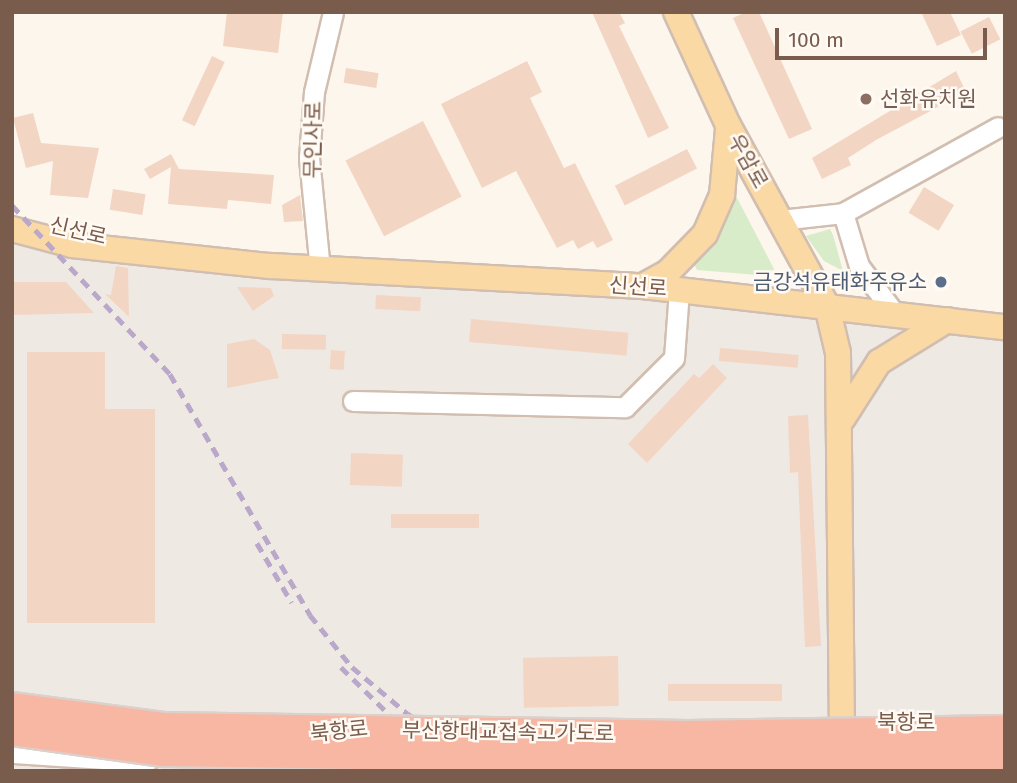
<!DOCTYPE html>
<html>
<head>
<meta charset="utf-8">
<style>
	body { margin:0 }
	#map { position:relative; width:1017px; height:783px; overflow:hidden; background:#fdf6ec; font-family:"Fira Sans","Noto Sans KR",sans-serif }
	div>[style] { position:absolute }
	.industrial>* { inset:0; background:#efe9e4 }
	.green>* { inset:0; background:#d8ecc9 }
	.building>* { inset:0; background:#f3d5c3; transform-origin:0 0 }
	.roads { filter:drop-shadow(2px 0 #d1beb0) drop-shadow(-2px 0 #d1beb0) drop-shadow(0 2px #d1beb0) drop-shadow(0 -2px #d1beb0) }
	.minor>* { height:19px; margin:-9.5px; padding:0 9.5px; transform-origin:9.5px; border-radius:9.5px; background:#fff }
	.major>* { height:24px; margin:-12px; padding:0 12px; transform-origin:12px; border-radius:12px; background:#fbd9a5 }
	.rail>* { height:4.5px; margin-top:-2.25px; transform-origin:0; background:repeating-linear-gradient(90deg,#b9a8c9 0 10px,transparent 0 17px) }
	.bridges { filter:drop-shadow(2px 0 #dad1cd) drop-shadow(-2px 0 #dad1cd) drop-shadow(0 2px #dad1cd) drop-shadow(0 -2px #dad1cd) }
	.highway-bridge>* { height:28px; margin:-14px; padding:0 14px; transform-origin:14px; border-radius:14px; background:#f7b7a3 }
	.dots>* { width:19px; height:19px; translate:-50% -50%; box-sizing:border-box; border:4px solid #fffaf3; border-radius:50% }
	span { translate:-50% -50%; white-space:nowrap; text-align:center; line-height:1.15; -webkit-text-stroke:5px #fffaf3; paint-order:stroke }
	.education-label { font-size:21px; color:#785e54 }
	.left { translate:0 -50%; text-align:left }
	.street-label { font-size:21px; color:#7a5c4d }
	.service-label { font-size:21px; color:#4e5e75 }
	.right { translate:-100% -50%; text-align:right }
	.frame { position:absolute; inset:0; border:14px solid #7a5c4d; pointer-events:none }
	.scale { position:absolute; left:775px; top:28px; width:212px; height:32px; box-sizing:border-box; border:4px solid #7a5c4d; border-top:0; padding-left:9px; font-size:21px; line-height:24px; white-space:nowrap; color:#7a5c4d; -webkit-text-stroke:5px #fffaf3; paint-order:stroke }
</style>
</head>
<body>
<div id="map">
	<div class="industrial">
		<div style="clip-path:polygon(12px 229px,1005px 327px,1005px 771px,12px 771px)"></div>
	</div>
	<div class="green">
		<div style="clip-path:polygon(734px 192px,774px 269px,770px 276px,697px 270px,694px 264px)"></div>
		<div style="clip-path:polygon(830px 229px,833px 235px,843px 271px,824px 261px,806px 236px)"></div>
	</div>
	<div class="building">
		<div style="clip-path:polygon(227px 12px,283px 12px,278px 53px,223px 46px)"></div>
		<div style="clip-path:polygon(592px 12px,619px 12px,625px 23px,619px 26px,669px 128px,648px 138px)"></div>
		<div style="clip-path:polygon(746px 12px,759px 12px,812px 129px,789px 139px,733px 18px)"></div>
		<div style="clip-path:polygon(921px 12px,950px 12px,961px 35px,937px 46px)"></div>
		<div style="left:989px;top:17px;width:25px;height:32px;rotate:63deg"></div>
		<div style="left:212px;top:56px;width:14px;height:71px;rotate:25deg"></div>
		<div style="clip-path:polygon(527px 61px,542px 92px,530px 98px,564px 168px,575px 163px,613px 240px,597px 248px,593px 241px,578px 249px,573px 240px,557px 248px,516px 171px,482px 188px,441px 104px)"></div>
		<div style="left:346px;top:68px;width:33px;height:15px;rotate:9deg"></div>
		<div style="clip-path:polygon(956px 71px,966px 92px,876px 140px,848px 158px,851px 165px,822px 179px,812px 158px)"></div>
		<div style="clip-path:polygon(33px 113px,41px 143px,99px 148px,88px 198px,50px 195px,53px 161px,26px 168px,13px 118px)"></div>
		<div style="left:423px;top:121px;width:85px;height:87px;rotate:63deg"></div>
		<div style="left:687px;top:149px;width:22px;height:81px;rotate:63deg"></div>
		<div style="clip-path:polygon(171px 154px,179px 169px,274px 175px,271px 204px,228px 200px,227px 209px,168px 204px,171px 167px,150px 179px,144px 169px)"></div>
		<div style="left:924px;top:187px;width:35px;height:30px;rotate:31deg"></div>
		<div style="left:113px;top:189px;width:33px;height:21px;rotate:9deg"></div>
		<div style="clip-path:polygon(300px 195px,303px 221px,284px 222px,282px 205px)"></div>
		<div style="clip-path:polygon(116px 266px,128px 268px,129px 317px,105px 294px,111px 295px)"></div>
		<div style="clip-path:polygon(12px 282px,66px 282px,94px 313px,12px 315px)"></div>
		<div style="clip-path:polygon(237px 287px,271px 288px,274px 296px,253px 311px)"></div>
		<div style="left:376px;top:295px;width:45px;height:14px;rotate:3deg"></div>
		<div style="left:471px;top:319px;width:158px;height:23px;rotate:5deg"></div>
		<div style="left:282px;top:334px;width:44px;height:15px;rotate:1deg"></div>
		<div style="clip-path:polygon(254px 339px,270px 350px,279px 378px,227px 388px,227px 344px)"></div>
		<div style="left:720px;top:348px;width:79px;height:13px;rotate:5deg"></div>
		<div style="left:331px;top:350px;width:14px;height:19px;rotate:4deg"></div>
		<div style="clip-path:polygon(27px 352px,105px 352px,105px 409px,155px 409px,155px 623px,27px 623px)"></div>
		<div style="clip-path:polygon(713px 364px,727px 378px,647px 463px,628px 444px,694px 374px,699px 378px)"></div>
		<div style="clip-path:polygon(808px 415px,821px 646px,805px 647px,798px 472px,790px 473px,788px 416px)"></div>
		<div style="left:351px;top:453px;width:52px;height:32px;rotate:2deg"></div>
		<div style="left:391px;top:514px;width:88px;height:14px"></div>
		<div style="left:618px;top:656px;width:50px;height:95px;rotate:89deg"></div>
		<div style="left:782px;top:684px;width:17px;height:114px;rotate:90deg"></div>
	</div>
	<div class="roads">
		<div class="minor">
			<div style="left:843px;top:213px;width:55px;rotate:73.2deg"></div>
			<div style="left:859px;top:266px;width:60px;rotate:53.1deg"></div>
			<div style="left:780px;top:220px;width:63px;rotate:-6.3deg"></div>
			<div style="left:843px;top:213px;width:177px;rotate:-29deg"></div>
			<div style="left:320px;top:270px;width:113px;rotate:-95.6deg"></div>
			<div style="left:309px;top:158px;width:66px;rotate:-85.7deg"></div>
			<div style="left:314px;top:92px;width:82px;rotate:-76.6deg"></div>
			<div style="left:353px;top:401px;width:272px;rotate:1.3deg"></div>
			<div style="left:625px;top:407px;width:69px;rotate:-45deg"></div>
			<div style="left:674px;top:358px;width:68px;rotate:-85.8deg"></div>
			<div style="left:12px;top:753px;width:135px;rotate:3.8deg"></div>
			<div style="left:969px;top:771px;width:36px;rotate:-2deg"></div>
		</div>
		<div class="major">
			<div style="left:676px;top:12px;width:124px;rotate:65.3deg"></div>
			<div style="left:728px;top:125px;width:206px;rotate:61.3deg"></div>
			<div style="left:827px;top:306px;width:48px;rotate:76.8deg"></div>
			<div style="left:838px;top:353px;width:400px;rotate:89.4deg"></div>
			<div style="left:12px;top:229px;width:62px;rotate:14.9deg"></div>
			<div style="left:72px;top:245px;width:199px;rotate:6.1deg"></div>
			<div style="left:270px;top:266px;width:374px;rotate:3.1deg"></div>
			<div style="left:643px;top:286px;width:364px;rotate:6.5deg"></div>
			<div style="left:643px;top:286px;width:29px;rotate:-29deg"></div>
			<div style="left:668px;top:272px;width:53px;rotate:-45.8deg"></div>
			<div style="left:705px;top:234px;width:43px;rotate:-66.4deg"></div>
			<div style="left:722px;top:195px;width:66px;rotate:-84.8deg"></div>
			<div style="left:843px;top:418px;width:67px;rotate:-57.3deg"></div>
			<div style="left:879px;top:362px;width:80px;rotate:-31.7deg"></div>
		</div>
	</div>
	<div class="rail">
		<div style="left:12px;top:205px;width:231px;rotate:46.9deg"></div>
		<div style="left:170px;top:374px;width:279px;rotate:59.8deg"></div>
		<div style="left:310px;top:615px;width:67px;rotate:51.1deg"></div>
		<div style="left:352px;top:667px;width:73px;rotate:40deg"></div>
		<div style="left:408px;top:714px;width:76px;rotate:31deg"></div>
		<div style="left:473px;top:753px;width:55px;rotate:19.1deg"></div>
		<div style="left:257px;top:543px;width:69px;rotate:59.7deg"></div>
		<div style="left:341px;top:667px;width:76px;rotate:44.5deg"></div>
		<div style="left:395px;top:720px;width:92px;rotate:33.5deg"></div>
	</div>
	<div class="bridges">
		<div class="highway-bridge">
			<div style="left:12px;top:707px;width:152px;rotate:7.5deg"></div>
			<div style="left:163px;top:727px;width:525px;rotate:0.87deg"></div>
			<div style="left:688px;top:735px;width:317px;rotate:-0.9deg"></div>
			<div style="left:12px;top:731px;width:152px;rotate:7.9deg"></div>
			<div style="left:163px;top:752px;width:530px;rotate:0.86deg"></div>
			<div style="left:693px;top:760px;width:312px;rotate:-0.9deg"></div>
		</div>
	</div>
	<div class="dots">
		<div style="left:866px;top:99px;background:#8d6e63"></div>
		<div style="left:941px;top:282px;background:#5c6f8a"></div>
	</div>
	<div class="education-label">
		<span class="left" style="left:880px;top:99px">선화유치원</span>
	</div>
	<div class="street-label">
		<span style="left:313px;top:140px;rotate:-89deg">무인사로</span>
		<span style="left:748px;top:161px;rotate:61deg">우암로</span>
		<span style="left:78px;top:231px;rotate:13deg">신선로</span>
		<span style="left:638px;top:287px;rotate:4deg">신선로</span>
		<span style="left:906px;top:722px">북항로</span>
		<span style="left:339px;top:731px;rotate:-6deg">북항로</span>
		<span style="left:508px;top:732px;rotate:1deg">부산항대교접속고가도로</span>
	</div>
	<div class="service-label">
		<span class="right" style="left:927px;top:282px">금강석유태화주유소</span>
	</div>
	<div class="frame"></div>
	<div class="scale">100 m</div>
</div>
</body>
</html>
